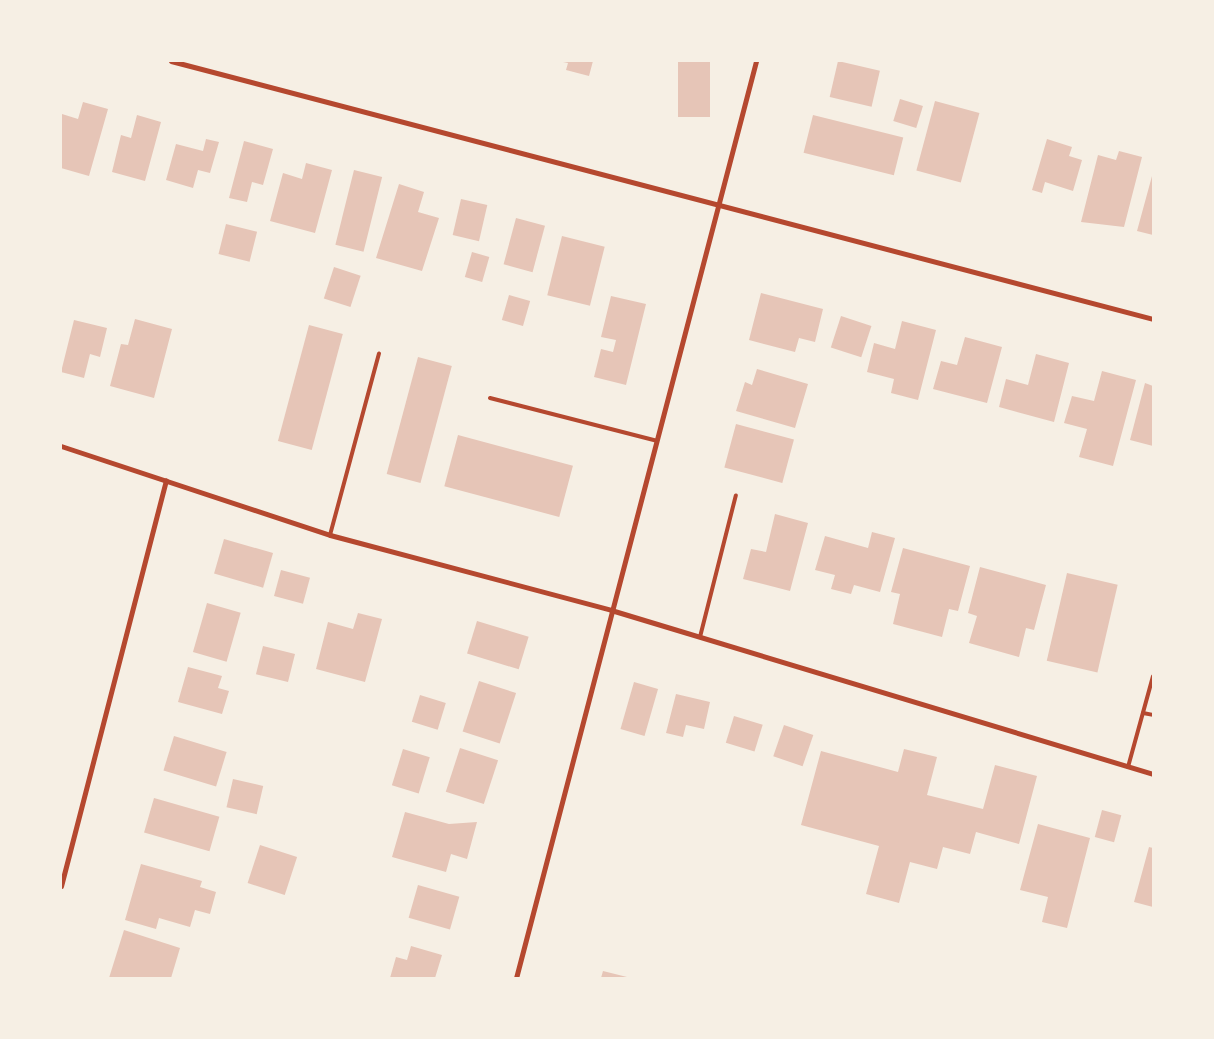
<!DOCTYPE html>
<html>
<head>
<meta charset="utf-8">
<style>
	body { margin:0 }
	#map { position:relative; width:1214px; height:1039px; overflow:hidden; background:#f6efe4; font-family:"Work Sans",sans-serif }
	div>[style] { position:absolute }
	.building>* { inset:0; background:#e6c5b7; transform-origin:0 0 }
	.service>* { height:4px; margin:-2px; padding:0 2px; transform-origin:2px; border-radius:2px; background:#b5482f }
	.minor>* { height:5px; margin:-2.5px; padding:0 2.5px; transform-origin:2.5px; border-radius:2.5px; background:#b5482f }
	span { translate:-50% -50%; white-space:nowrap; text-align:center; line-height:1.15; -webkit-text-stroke:4.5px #f6efe4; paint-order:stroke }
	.frame { position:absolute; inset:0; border:62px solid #f6efe4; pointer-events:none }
</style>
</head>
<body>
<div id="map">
	<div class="building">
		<div style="clip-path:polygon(593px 61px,589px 76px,566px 70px,568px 63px,563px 62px)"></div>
		<div style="left:678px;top:61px;width:32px;height:56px"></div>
		<div style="left:838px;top:61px;width:43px;height:37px;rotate:13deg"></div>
		<div style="left:900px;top:99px;width:24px;height:23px;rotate:17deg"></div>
		<div style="left:935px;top:101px;width:46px;height:72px;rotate:15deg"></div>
		<div style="clip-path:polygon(83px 102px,108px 109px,89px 176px,61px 168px,62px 114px,78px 119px)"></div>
		<div style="clip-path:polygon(137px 115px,161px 122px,145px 181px,112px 172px,121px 135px,131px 138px)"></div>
		<div style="left:813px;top:115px;width:93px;height:39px;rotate:14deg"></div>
		<div style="clip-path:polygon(206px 139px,219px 142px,210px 173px,198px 170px,193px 188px,166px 180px,176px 144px,203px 151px)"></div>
		<div style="clip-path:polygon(1047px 139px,1072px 147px,1069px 156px,1082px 160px,1073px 191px,1045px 182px,1042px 193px,1032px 190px)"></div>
		<div style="clip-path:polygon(244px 141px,273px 149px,263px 185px,252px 182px,247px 202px,229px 198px)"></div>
		<div style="clip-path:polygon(1119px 151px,1142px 157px,1124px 227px,1081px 222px,1098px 155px,1116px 160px)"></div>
		<div style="clip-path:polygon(306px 163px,332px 170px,315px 233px,270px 221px,283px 173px,302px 179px)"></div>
		<div style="left:354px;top:170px;width:29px;height:77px;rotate:14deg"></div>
		<div style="clip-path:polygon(1152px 176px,1153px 176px,1153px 235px,1137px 231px)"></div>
		<div style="clip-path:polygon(399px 184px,424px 192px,418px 212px,439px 218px,422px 271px,376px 258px)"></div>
		<div style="left:461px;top:199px;width:27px;height:37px;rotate:13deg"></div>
		<div style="left:516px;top:218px;width:30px;height:48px;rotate:15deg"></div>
		<div style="left:226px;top:224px;width:32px;height:31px;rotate:14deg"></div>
		<div style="left:562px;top:236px;width:44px;height:61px;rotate:14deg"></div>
		<div style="left:472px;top:252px;width:18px;height:26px;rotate:16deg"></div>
		<div style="left:334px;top:267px;width:28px;height:33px;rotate:18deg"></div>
		<div style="clip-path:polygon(761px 293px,823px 309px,815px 342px,799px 338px,795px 352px,749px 340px)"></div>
		<div style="left:509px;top:295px;width:22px;height:26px;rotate:16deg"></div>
		<div style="clip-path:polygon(611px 296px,646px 304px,626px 385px,594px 377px,601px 349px,613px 352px,616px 340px,601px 337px)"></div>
		<div style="left:841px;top:316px;width:32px;height:33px;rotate:18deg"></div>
		<div style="clip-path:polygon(135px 319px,172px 329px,154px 398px,110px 386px,121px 344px,128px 345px)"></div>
		<div style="clip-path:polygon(74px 320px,107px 328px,100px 357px,90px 354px,84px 378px,61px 372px)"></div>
		<div style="clip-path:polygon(902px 321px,936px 330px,918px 400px,891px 393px,894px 379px,867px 372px,874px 343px,895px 349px)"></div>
		<div style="left:309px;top:325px;width:35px;height:120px;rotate:15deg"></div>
		<div style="clip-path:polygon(965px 337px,1002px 347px,987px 403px,933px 389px,941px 361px,957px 365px)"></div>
		<div style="clip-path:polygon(1036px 354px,1069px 363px,1054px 422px,999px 407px,1006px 379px,1028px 385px)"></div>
		<div style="left:418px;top:357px;width:35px;height:121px;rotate:15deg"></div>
		<div style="clip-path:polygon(757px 369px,808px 384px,795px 428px,736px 411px,745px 382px,752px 385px)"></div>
		<div style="clip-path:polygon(1102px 371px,1136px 380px,1113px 466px,1079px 457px,1087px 429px,1064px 423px,1072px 396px,1094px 401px)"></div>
		<div style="clip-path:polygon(1145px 383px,1153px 386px,1153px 446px,1130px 440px)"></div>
		<div style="left:736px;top:424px;width:60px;height:45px;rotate:15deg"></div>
		<div style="left:458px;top:435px;width:119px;height:53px;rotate:15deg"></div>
		<div style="clip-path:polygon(775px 514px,808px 523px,790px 591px,743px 579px,751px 549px,766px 552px)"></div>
		<div style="clip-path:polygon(872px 532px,895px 538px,880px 592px,854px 585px,851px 594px,831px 589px,835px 575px,815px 570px,825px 536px,868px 548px)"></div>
		<div style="left:224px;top:539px;width:51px;height:36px;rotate:16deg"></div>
		<div style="clip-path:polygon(903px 548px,970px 566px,958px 611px,949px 609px,942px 637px,893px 624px,900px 594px,891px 592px)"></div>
		<div style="clip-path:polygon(980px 567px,1046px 585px,1034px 630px,1026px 628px,1019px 657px,969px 643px,977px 616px,968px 613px)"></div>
		<div style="left:281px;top:570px;width:30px;height:27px;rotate:15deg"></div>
		<div style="left:1067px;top:573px;width:52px;height:90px;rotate:13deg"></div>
		<div style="left:207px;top:603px;width:35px;height:51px;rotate:16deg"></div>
		<div style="clip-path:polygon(358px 613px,382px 619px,365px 682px,316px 669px,328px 622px,353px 629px)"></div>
		<div style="left:477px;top:621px;width:54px;height:34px;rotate:17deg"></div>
		<div style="left:263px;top:646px;width:33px;height:29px;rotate:14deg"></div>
		<div style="clip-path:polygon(188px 667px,222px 676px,218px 688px,229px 691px,222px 714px,178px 702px)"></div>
		<div style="left:479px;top:681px;width:39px;height:53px;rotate:18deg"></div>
		<div style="left:634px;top:682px;width:25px;height:49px;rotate:16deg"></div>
		<div style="clip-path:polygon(676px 694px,710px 702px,704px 729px,686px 725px,683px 737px,666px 733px)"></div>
		<div style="left:420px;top:695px;width:27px;height:28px;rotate:17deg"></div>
		<div style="left:734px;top:716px;width:30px;height:28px;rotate:17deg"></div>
		<div style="left:784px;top:725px;width:31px;height:33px;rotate:19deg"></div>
		<div style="left:174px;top:736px;width:55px;height:36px;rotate:17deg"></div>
		<div style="left:460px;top:748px;width:40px;height:46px;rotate:18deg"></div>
		<div style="left:403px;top:749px;width:28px;height:38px;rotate:17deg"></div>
		<div style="clip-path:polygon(904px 749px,937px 757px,927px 795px,983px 809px,995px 765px,1037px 776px,1019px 844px,976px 832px,970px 854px,943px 847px,937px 869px,910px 862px,899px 903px,866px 894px,879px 846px,801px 825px,821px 751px,898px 772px)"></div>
		<div style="left:233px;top:779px;width:31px;height:29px;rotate:13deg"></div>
		<div style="left:154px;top:798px;width:68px;height:36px;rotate:16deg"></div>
		<div style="left:1102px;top:810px;width:20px;height:28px;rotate:15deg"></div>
		<div style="clip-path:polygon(405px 812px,449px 824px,477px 822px,467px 859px,451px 854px,446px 872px,392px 857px)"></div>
		<div style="clip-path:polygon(1038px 824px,1090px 838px,1067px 928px,1042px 922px,1048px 897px,1020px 890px)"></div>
		<div style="left:260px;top:845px;width:39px;height:40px;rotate:18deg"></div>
		<div style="clip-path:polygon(1149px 847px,1153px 848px,1153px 907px,1134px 902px)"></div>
		<div style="clip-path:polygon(141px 864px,202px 881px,200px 887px,216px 892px,210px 914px,195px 910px,190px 927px,159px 918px,156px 929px,125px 920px)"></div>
		<div style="left:418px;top:885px;width:43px;height:34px;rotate:16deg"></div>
		<div style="clip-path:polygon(124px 930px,180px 948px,171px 978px,109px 978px)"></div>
		<div style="clip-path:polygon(411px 946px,442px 955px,435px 978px,390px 978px,396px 957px,407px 960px)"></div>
		<div style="clip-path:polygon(603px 971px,627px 977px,627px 978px,601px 978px)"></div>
	</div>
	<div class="service">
		<div style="left:490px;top:398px;width:172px;rotate:14.4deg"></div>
		<div style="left:330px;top:535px;width:188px;rotate:-74.9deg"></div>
		<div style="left:700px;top:637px;width:146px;rotate:-75.8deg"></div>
		<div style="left:1143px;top:713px;width:10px;rotate:11deg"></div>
		<div style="left:1128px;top:767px;width:94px;rotate:-74.6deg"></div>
	</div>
	<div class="minor">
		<div style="left:171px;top:61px;width:1015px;rotate:14.72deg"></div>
		<div style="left:61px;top:446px;width:283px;rotate:18.3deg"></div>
		<div style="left:330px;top:535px;width:291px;rotate:14.9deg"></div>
		<div style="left:611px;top:610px;width:566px;rotate:16.83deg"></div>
		<div style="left:61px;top:886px;width:419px;rotate:-75.5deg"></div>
		<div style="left:516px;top:978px;width:948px;rotate:-75.33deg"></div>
	</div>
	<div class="frame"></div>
</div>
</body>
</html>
